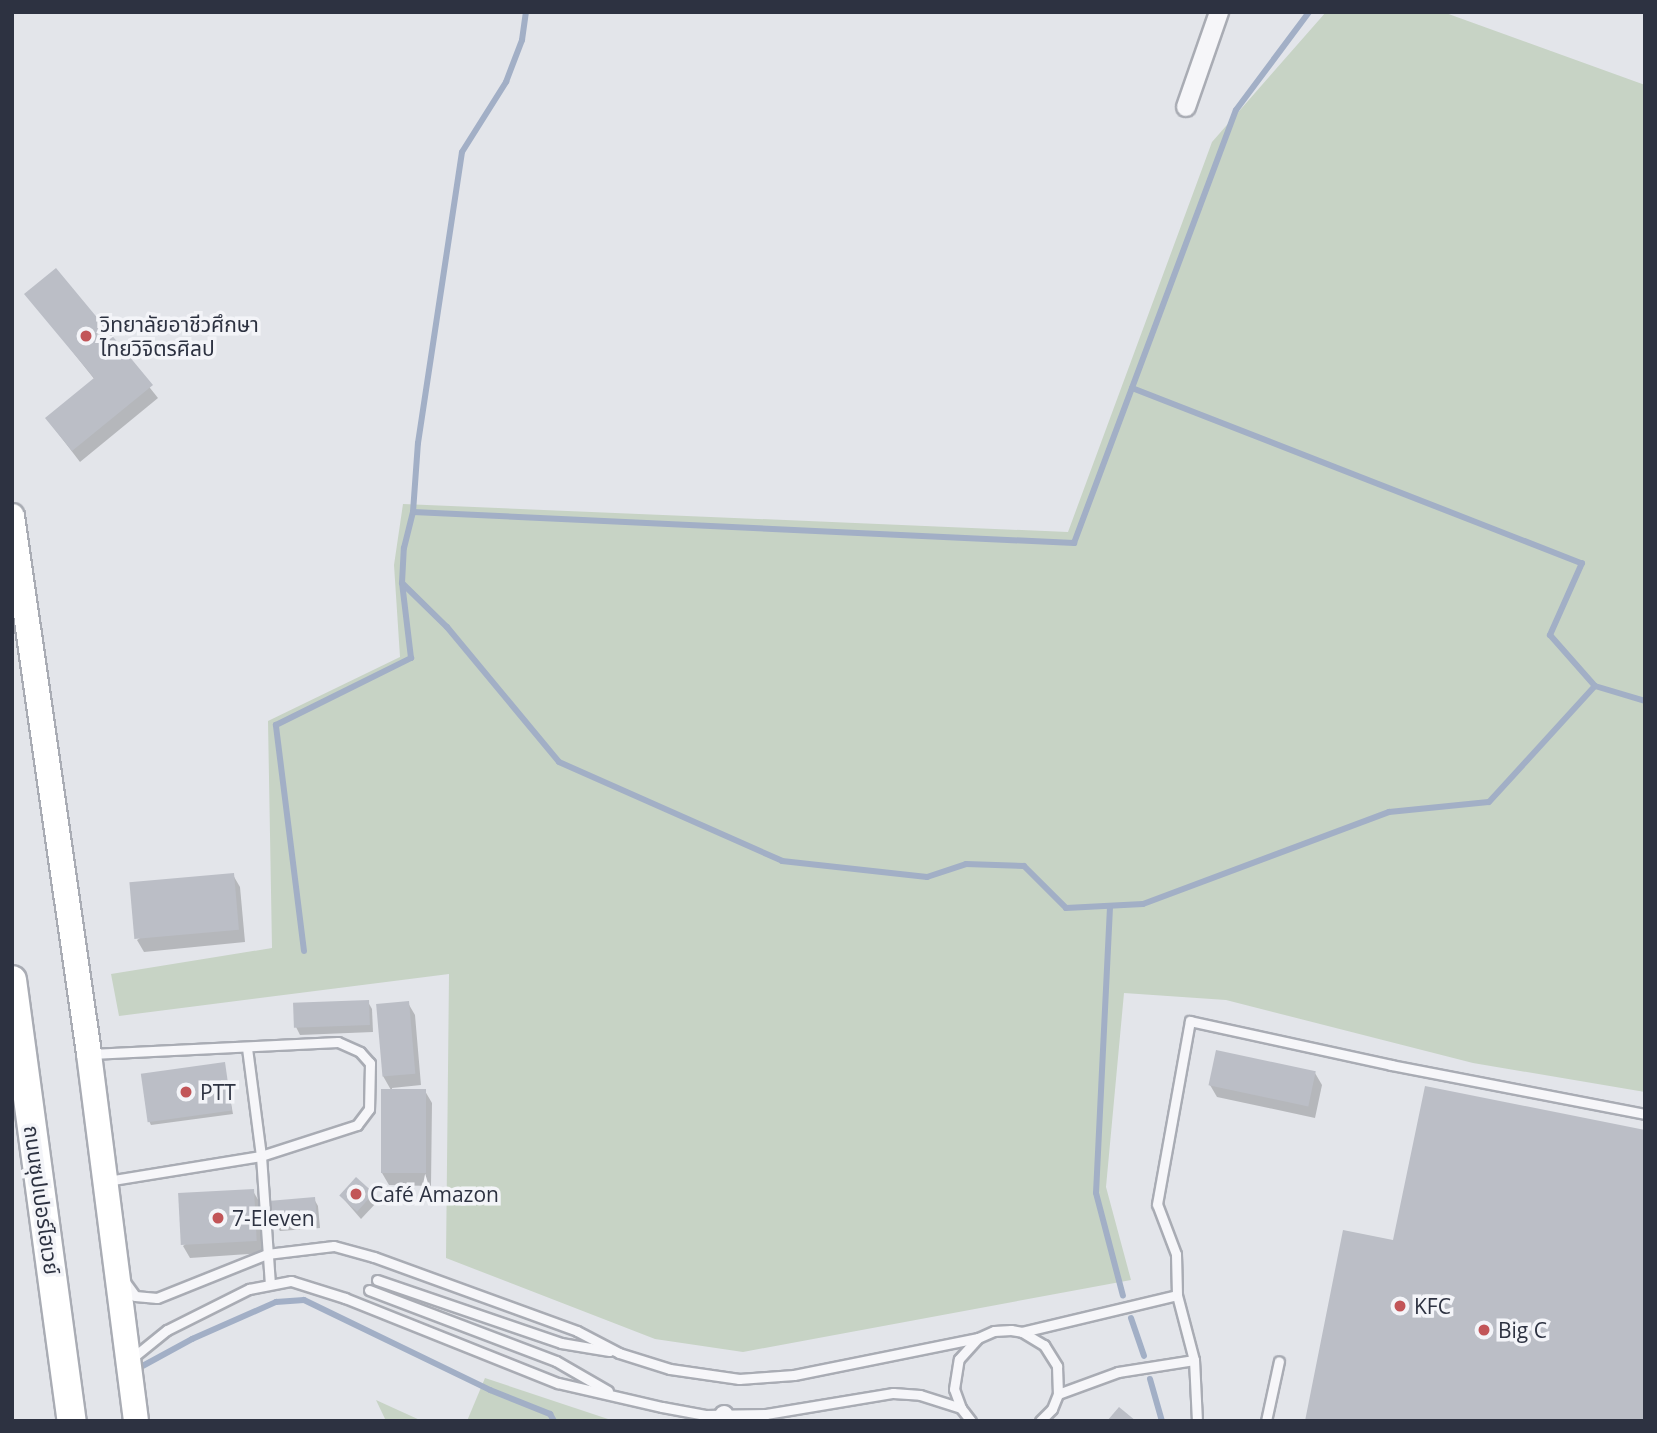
<!DOCTYPE html>
<html>
<head>
<meta charset="utf-8">
<style>
	body { margin:0 }
	#map { position:relative; width:1657px; height:1433px; overflow:hidden; background:#e3e5ea; font-family:"Open Sans","Noto Sans Thai",sans-serif }
	div>[style] { position:absolute }
	.green>* { inset:0; background:#c7d3c5 }
	.shadow>* { inset:0; background:#0003 }
	.stream>* { height:6px; margin:-3px; padding:0 3px; transform-origin:3px; border-radius:3px; background:#a2afc6 }
	.building>* { inset:0; background:#bbbec6; transform-origin:0 0 }
	.roads { filter:drop-shadow(2px 0 #a9acb4) drop-shadow(-2px 0 #a9acb4) drop-shadow(0 2px #a9acb4) drop-shadow(0 -2px #a9acb4) }
	.service>* { height:9px; margin:-4.5px; padding:0 4.5px; transform-origin:4.5px; border-radius:4.5px; background:#f6f6f9 }
	.minor>* { height:18px; margin:-9px; padding:0 9px; transform-origin:9px; border-radius:9px; background:#f6f6f9 }
	.secondary>* { height:24px; margin:-12px; padding:0 12px; transform-origin:12px; border-radius:12px; background:#fff }
	.trunk>* { height:28px; margin:-14px; padding:0 14px; transform-origin:14px; border-radius:14px; background:#fff }
	.dots>* { width:19px; height:19px; translate:-50% -50%; box-sizing:border-box; border:4px solid #f3f4f8; border-radius:50% }
	span { translate:-50% -50%; white-space:nowrap; text-align:center; line-height:1.15; -webkit-text-stroke:7px #f3f4f8; paint-order:stroke }
	.poi-label { font-size:21px; color:#2d3241 }
	.left { translate:0 -50%; text-align:left }
	.street-label { font-size:21px; color:#2d3241 }
	.frame { position:absolute; inset:0; border:14px solid #2d3241; pointer-events:none }
</style>
</head>
<body>
<div id="map">
	<div class="green">
		<div style="clip-path:polygon(1326px 12px,1443px 12px,1645px 85px,1645px 1092px,1473px 1063px,1226px 1000px,1124px 993px,1106px 1187px,1131px 1280px,743px 1352px,655px 1339px,446px 1258px,449px 974px,119px 1016px,111px 974px,272px 948px,268px 721px,400px 657px,394px 565px,403px 504px,1068px 532px,1212px 142px)"></div>
		<div style="clip-path:polygon(485px 1378px,614px 1421px,467px 1421px)"></div>
		<div style="clip-path:polygon(376px 1400px,422px 1421px,386px 1421px)"></div>
	</div>
	<div class="shadow">
		<div style="clip-path:polygon(56px 270px,158px 398px,80px 462px,47px 419px,95px 380px,27px 294px)"></div>
		<div style="clip-path:polygon(233px 875px,240px 887px,245px 942px,144px 952px,137px 940px)"></div>
		<div style="clip-path:polygon(368px 1002px,372px 1009px,373px 1032px,300px 1035px,296px 1027px)"></div>
		<div style="clip-path:polygon(408px 1003px,415px 1015px,421px 1085px,392px 1088px,392px 1090px,425px 1091px,432px 1103px,431px 1186px,389px 1185px,382px 1173px,391px 1090px,383px 1076px)"></div>
		<div style="clip-path:polygon(224px 1064px,233px 1114px,151px 1125px,149px 1121px)"></div>
		<div style="clip-path:polygon(1315px 1073px,1322px 1085px,1315px 1118px,1217px 1097px,1210px 1085px)"></div>
		<div style="clip-path:polygon(253px 1191px,260px 1203px,263px 1253px,190px 1258px,183px 1246px)"></div>
		<div style="clip-path:polygon(373px 1194px,377px 1202px,361px 1219px,341px 1196px)"></div>
		<div style="clip-path:polygon(314px 1199px,318px 1206px,320px 1228px,280px 1231px,275px 1223px)"></div>
	</div>
	<div class="stream">
		<div style="left:1132px;top:388px;width:483px;rotate:21.3deg"></div>
		<div style="left:1582px;top:563px;width:79px;rotate:114deg"></div>
		<div style="left:1550px;top:635px;width:68px;rotate:48.6deg"></div>
		<div style="left:413px;top:512px;width:662px;rotate:2.69deg"></div>
		<div style="left:1074px;top:543px;width:462px;rotate:-69.5deg"></div>
		<div style="left:1236px;top:110px;width:122px;rotate:-53.3deg"></div>
		<div style="left:402px;top:583px;width:63px;rotate:44.4deg"></div>
		<div style="left:447px;top:627px;width:175px;rotate:50.3deg"></div>
		<div style="left:559px;top:762px;width:244px;rotate:23.9deg"></div>
		<div style="left:782px;top:861px;width:146px;rotate:6.3deg"></div>
		<div style="left:927px;top:877px;width:41px;rotate:-18.4deg"></div>
		<div style="left:966px;top:864px;width:58px;rotate:2deg"></div>
		<div style="left:1024px;top:866px;width:59px;rotate:45deg"></div>
		<div style="left:1066px;top:908px;width:77px;rotate:-3deg"></div>
		<div style="left:1143px;top:904px;width:263px;rotate:-20.5deg"></div>
		<div style="left:1389px;top:812px;width:100px;rotate:-5.7deg"></div>
		<div style="left:1489px;top:802px;width:157px;rotate:-47.6deg"></div>
		<div style="left:1595px;top:686px;width:52px;rotate:16.7deg"></div>
		<div style="left:1110px;top:907px;width:286px;rotate:92.8deg"></div>
		<div style="left:1096px;top:1193px;width:106px;rotate:75.3deg"></div>
		<div style="left:304px;top:951px;width:228px;rotate:-97.1deg"></div>
		<div style="left:276px;top:725px;width:151px;rotate:-26.4deg"></div>
		<div style="left:411px;top:658px;width:76px;rotate:-96.8deg"></div>
		<div style="left:402px;top:583px;width:35px;rotate:-87deg"></div>
		<div style="left:404px;top:548px;width:37px;rotate:-76deg"></div>
		<div style="left:413px;top:512px;width:69px;rotate:-85.9deg"></div>
		<div style="left:418px;top:443px;width:294px;rotate:-81.4deg"></div>
		<div style="left:462px;top:152px;width:83px;rotate:-57.8deg"></div>
		<div style="left:506px;top:82px;width:45px;rotate:-69.1deg"></div>
		<div style="left:522px;top:40px;width:28px;rotate:-82deg"></div>
		<div style="left:1131px;top:1318px;width:40px;rotate:71.1deg"></div>
		<div style="left:137px;top:1369px;width:63px;rotate:-28.6deg"></div>
		<div style="left:192px;top:1339px;width:92px;rotate:-23.8deg"></div>
		<div style="left:276px;top:1302px;width:28px;rotate:-4deg"></div>
		<div style="left:304px;top:1300px;width:207px;rotate:25.8deg"></div>
		<div style="left:490px;top:1390px;width:65px;rotate:21.8deg"></div>
		<div style="left:550px;top:1414px;width:8px;rotate:60deg"></div>
		<div style="left:1150px;top:1379px;width:44px;rotate:74.1deg"></div>
	</div>
	<div class="building">
		<div style="clip-path:polygon(56px 268px,153px 385px,72px 451px,45px 418px,94px 378px,24px 294px)"></div>
		<div style="left:234px;top:873px;width:57px;height:105px;rotate:85deg"></div>
		<div style="left:369px;top:1000px;width:25px;height:76px;rotate:88deg"></div>
		<div style="left:409px;top:1001px;width:73px;height:33px;rotate:85deg"></div>
		<div style="left:1216px;top:1050px;width:102px;height:36px;rotate:12deg"></div>
		<div style="left:225px;top:1062px;width:49px;height:85px;rotate:82deg"></div>
		<div style="clip-path:polygon(1425px 1086px,1645px 1130px,1645px 1421px,1305px 1421px,1343px 1230px,1393px 1240px)"></div>
		<div style="left:381px;top:1089px;width:45px;height:84px"></div>
		<div style="left:356px;top:1177px;width:24px;height:25px;rotate:42deg"></div>
		<div style="left:254px;top:1189px;width:52px;height:76px;rotate:87deg"></div>
		<div style="left:315px;top:1197px;width:24px;height:44px;rotate:85deg"></div>
		<div style="clip-path:polygon(1119px 1407px,1136px 1421px,1107px 1421px)"></div>
	</div>
	<div class="roads">
		<div class="service">
			<div style="left:247px;top:1048px;width:109px;rotate:82.6deg"></div>
			<div style="left:261px;top:1156px;width:128px;rotate:86deg"></div>
			<div style="left:91px;top:1054px;width:247px;rotate:-2.8deg"></div>
			<div style="left:338px;top:1042px;width:24px;rotate:24deg"></div>
			<div style="left:360px;top:1052px;width:15px;rotate:48deg"></div>
			<div style="left:370px;top:1063px;width:46px;rotate:91.2deg"></div>
			<div style="left:369px;top:1109px;width:20px;rotate:127deg"></div>
			<div style="left:357px;top:1125px;width:101px;rotate:162.1deg"></div>
			<div style="left:261px;top:1156px;width:157px;rotate:170.8deg"></div>
			<div style="left:377px;top:1280px;width:194px;rotate:18.9deg"></div>
			<div style="left:561px;top:1343px;width:49px;rotate:9.5deg"></div>
			<div style="left:125px;top:1282px;width:17px;rotate:54deg"></div>
			<div style="left:135px;top:1296px;width:22px;rotate:5deg"></div>
			<div style="left:157px;top:1298px;width:118px;rotate:-21.8deg"></div>
			<div style="left:267px;top:1254px;width:67px;rotate:-6.8deg"></div>
			<div style="left:334px;top:1246px;width:41px;rotate:15.4deg"></div>
			<div style="left:374px;top:1257px;width:216px;rotate:20deg"></div>
			<div style="left:577px;top:1331px;width:47px;rotate:27.6deg"></div>
			<div style="left:619px;top:1353px;width:53px;rotate:17.4deg"></div>
			<div style="left:670px;top:1369px;width:70px;rotate:8.2deg"></div>
			<div style="left:739px;top:1379px;width:55px;rotate:-4.2deg"></div>
			<div style="left:794px;top:1375px;width:188px;rotate:-11.4deg"></div>
			<div style="left:369px;top:1290px;width:200px;rotate:20.8deg"></div>
			<div style="left:556px;top:1361px;width:60px;rotate:30deg"></div>
			<div style="left:1022px;top:1332px;width:159px;rotate:-13.4deg"></div>
			<div style="left:131px;top:1359px;width:46px;rotate:-38.9deg"></div>
			<div style="left:167px;top:1330px;width:92px;rotate:-26.6deg"></div>
			<div style="left:249px;top:1289px;width:43px;rotate:-10.8deg"></div>
			<div style="left:291px;top:1281px;width:57px;rotate:17.5deg"></div>
			<div style="left:345px;top:1298px;width:229px;rotate:21.8deg"></div>
			<div style="left:558px;top:1383px;width:107px;rotate:13deg"></div>
			<div style="left:662px;top:1407px;width:44px;rotate:10.5deg"></div>
			<div style="left:705px;top:1415px;width:61px;rotate:-0.9deg"></div>
			<div style="left:766px;top:1414px;width:129px;rotate:-9.4deg"></div>
			<div style="left:893px;top:1393px;width:27px;rotate:4deg"></div>
			<div style="left:920px;top:1395px;width:43px;rotate:17.6deg"></div>
			<div style="left:1058px;top:1394px;width:64px;rotate:-20.1deg"></div>
			<div style="left:1118px;top:1372px;width:77px;rotate:-9deg"></div>
			<div style="left:971px;top:1421px;width:16px;rotate:-128deg"></div>
			<div style="left:961px;top:1408px;width:20px;rotate:-110deg"></div>
			<div style="left:954px;top:1389px;width:30px;rotate:-81deg"></div>
			<div style="left:959px;top:1359px;width:28px;rotate:-48deg"></div>
			<div style="left:978px;top:1338px;width:17px;rotate:-24deg"></div>
			<div style="left:994px;top:1331px;width:17px;rotate:-3deg"></div>
			<div style="left:1011px;top:1330px;width:11px;rotate:10deg"></div>
			<div style="left:1022px;top:1332px;width:26px;rotate:31deg"></div>
			<div style="left:1044px;top:1345px;width:25px;rotate:58deg"></div>
			<div style="left:1057px;top:1366px;width:28px;rotate:88deg"></div>
			<div style="left:1058px;top:1394px;width:16px;rotate:112deg"></div>
			<div style="left:1052px;top:1409px;width:17px;rotate:135deg"></div>
			<div style="left:1197px;top:1421px;width:61px;rotate:-92.8deg"></div>
			<div style="left:1194px;top:1360px;width:67px;rotate:-104.7deg"></div>
			<div style="left:1177px;top:1295px;width:41px;rotate:-91.4deg"></div>
			<div style="left:1176px;top:1254px;width:53px;rotate:-110.8deg"></div>
			<div style="left:1157px;top:1204px;width:186px;rotate:-79.8deg"></div>
			<div style="left:1190px;top:1021px;width:206px;rotate:12.3deg"></div>
			<div style="left:1391px;top:1065px;width:259px;rotate:10.9deg"></div>
			<div style="left:1266px;top:1421px;width:61px;rotate:-77.8deg"></div>
		</div>
		<div class="minor">
			<div style="left:1186px;top:107px;width:101px;rotate:-70.8deg"></div>
			<div style="left:724px;top:1415px;width:6px;rotate:72deg"></div>
		</div>
		<div class="secondary">
			<div style="left:12px;top:516px;width:543px;rotate:81.85deg"></div>
			<div style="left:89px;top:1054px;width:370px;rotate:82.7deg"></div>
		</div>
		<div class="trunk">
			<div style="left:12px;top:980px;width:445px;rotate:82.3deg"></div>
		</div>
	</div>
	<div class="dots">
		<div style="left:86px;top:336px;background:#c25558"></div>
		<div style="left:186px;top:1092px;background:#c25558"></div>
		<div style="left:356px;top:1194px;background:#c25558"></div>
		<div style="left:218px;top:1218px;background:#c25558"></div>
		<div style="left:1400px;top:1306px;background:#c25558"></div>
		<div style="left:1484px;top:1330px;background:#c25558"></div>
	</div>
	<div class="poi-label">
		<span class="left" style="left:100px;top:336px">วิทยาลัยอาชีวศึกษา<br>ไทยวิจิตรศิลป</span>
		<span class="left" style="left:200px;top:1092px">PTT</span>
		<span class="left" style="left:370px;top:1194px">Café Amazon</span>
		<span class="left" style="left:232px;top:1218px">7-Eleven</span>
		<span class="left" style="left:1414px;top:1306px">KFC</span>
		<span class="left" style="left:1498px;top:1330px">Big C</span>
	</div>
	<div class="street-label">
		<span style="left:42px;top:1200px;rotate:82deg">ถนนซุปเปอร์ไฮเวย์</span>
	</div>
	<div class="frame"></div>
</div>
</body>
</html>
